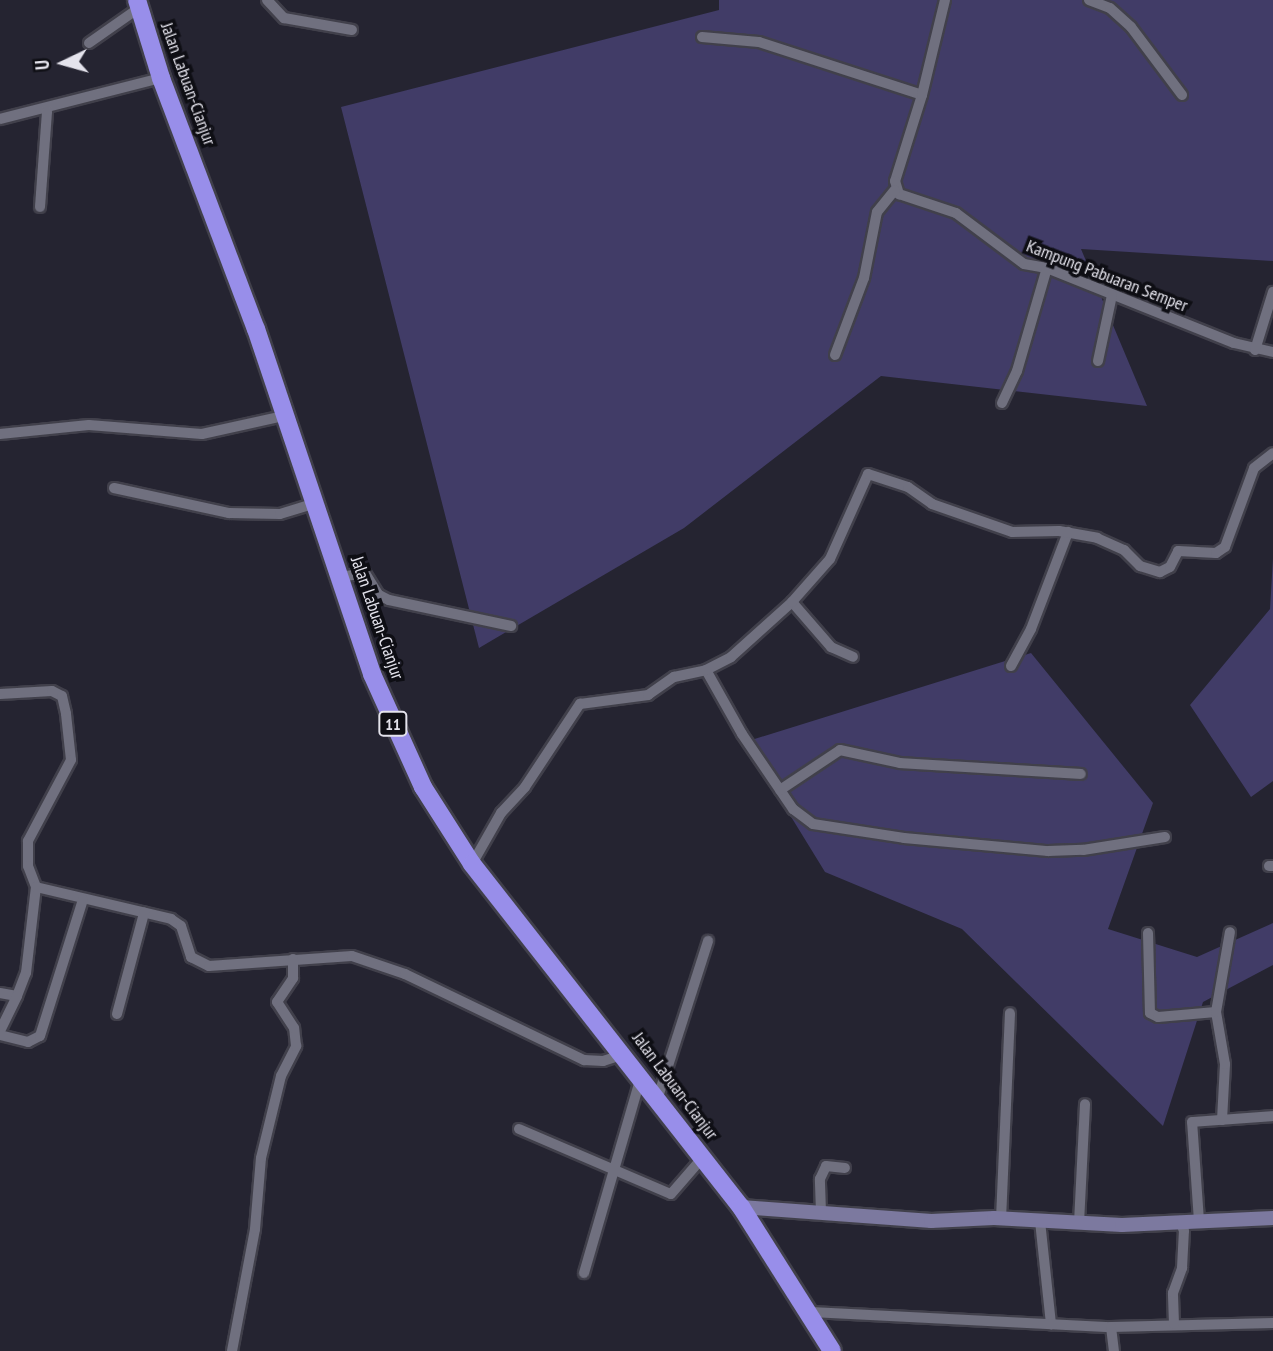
<!DOCTYPE html>
<html>
<head>
<meta charset="utf-8">
<style>
	body { margin:0 }
	#map { position:relative; width:1273px; height:1351px; overflow:hidden; background:#252431; font-family:"PT Sans Narrow",sans-serif }
	div>[style] { position:absolute }
	.green>* { inset:0; background:#413c67 }
	.roads { filter:drop-shadow(2px 0 #41404b) drop-shadow(-2px 0 #41404b) drop-shadow(0 2px #41404b) drop-shadow(0 -2px #41404b) }
	.street>* { height:10px; margin:-5px; padding:0 5px; transform-origin:5px; border-radius:5px; background:#70707f }
	.secondary>* { height:14px; margin:-7px; padding:0 7px; transform-origin:7px; border-radius:7px; background:#7c799f }
	.highway>* { height:18px; margin:-9px; padding:0 9px; transform-origin:9px; border-radius:9px; background:#988eea }
	span { translate:-50% -50%; white-space:nowrap; text-align:center; line-height:1.15; -webkit-text-stroke:7px #0e0e14; paint-order:stroke }
	.shield-label span { padding:2px 5px; background:#0e0e14; border:2px solid; border-radius:5px; -webkit-text-stroke-width:0 }
	.shield-label { font-size:16px; color:#e4e3ec; font-weight:700 }
	.street-label { font-size:18px; color:#e4e3ec }
	.north { position:absolute; left:28px; top:28px; width:70px; height:70px; -webkit-text-stroke:5px #0e0e14; paint-order:stroke; rotate:265deg; font-size:19px; font-weight:700; line-height:28px; text-align:center; color:#e4e3ec }
	.north::after { content:''; display:block; margin:auto; width:24px; height:32px; background:#e4e3ec; clip-path:polygon(50% 0,100% 100%,50% 72%,0 100%) }
</style>
</head>
<body>
<div id="map">
	<div class="green">
		<div style="clip-path:polygon(719px 0,1273px 0,1273px 261px,1081px 249px,1147px 406px,881px 376px,684px 528px,479px 648px,341px 107px,719px 10px)"></div>
		<div style="clip-path:polygon(1273px 558px,1273px 781px,1251px 797px,1190px 705px,1270px 609px)"></div>
		<div style="clip-path:polygon(1031px 653px,1153px 803px,1108px 929px,1197px 957px,1273px 923px,1273px 965px,1203px 1002px,1163px 1126px,962px 929px,825px 872px,745px 742px)"></div>
	</div>
	<div class="roads">
		<div class="street">
			<div style="left:267px;top:0;width:25px;rotate:47deg"></div>
			<div style="left:284px;top:18px;width:69px;rotate:10deg"></div>
			<div style="left:1089px;top:0;width:22px;rotate:21deg"></div>
			<div style="left:1110px;top:8px;width:28px;rotate:42deg"></div>
			<div style="left:1131px;top:27px;width:85px;rotate:53.1deg"></div>
			<div style="left:702px;top:37px;width:57px;rotate:5deg"></div>
			<div style="left:759px;top:42px;width:171px;rotate:18deg"></div>
			<div style="left:922px;top:95px;width:90px;rotate:107.4deg"></div>
			<div style="left:895px;top:181px;width:14px;rotate:73deg"></div>
			<div style="left:899px;top:194px;width:60px;rotate:18.4deg"></div>
			<div style="left:956px;top:213px;width:85px;rotate:36.9deg"></div>
			<div style="left:1024px;top:264px;width:23px;rotate:10deg"></div>
			<div style="left:1047px;top:268px;width:201px;rotate:21.9deg"></div>
			<div style="left:1234px;top:343px;width:40px;rotate:13deg"></div>
			<div style="left:89px;top:43px;width:61px;rotate:-35deg"></div>
			<div style="left:922px;top:95px;width:98px;rotate:-76.4deg"></div>
			<div style="left:0;top:119px;width:166px;rotate:-14.3deg"></div>
			<div style="left:40px;top:207px;width:96px;rotate:-85.8deg"></div>
			<div style="left:1255px;top:350px;width:61px;rotate:-72.8deg"></div>
			<div style="left:835px;top:355px;width:82px;rotate:-69.4deg"></div>
			<div style="left:864px;top:278px;width:67px;rotate:-78.9deg"></div>
			<div style="left:877px;top:212px;width:28px;rotate:-51deg"></div>
			<div style="left:1098px;top:361px;width:67px;rotate:-78deg"></div>
			<div style="left:1002px;top:403px;width:35px;rotate:-65deg"></div>
			<div style="left:1017px;top:371px;width:107px;rotate:-73.8deg"></div>
			<div style="left:0;top:434px;width:89px;rotate:-5.8deg"></div>
			<div style="left:89px;top:425px;width:113px;rotate:4.6deg"></div>
			<div style="left:202px;top:434px;width:84px;rotate:-12.4deg"></div>
			<div style="left:114px;top:488px;width:118px;rotate:12.3deg"></div>
			<div style="left:229px;top:513px;width:51px;rotate:1.1deg"></div>
			<div style="left:280px;top:514px;width:38px;rotate:-17deg"></div>
			<div style="left:340px;top:577px;width:25px;rotate:-9deg"></div>
			<div style="left:365px;top:573px;width:26px;rotate:58deg"></div>
			<div style="left:379px;top:595px;width:11px;rotate:27deg"></div>
			<div style="left:389px;top:600px;width:125px;rotate:12deg"></div>
			<div style="left:792px;top:602px;width:60px;rotate:49.1deg"></div>
			<div style="left:831px;top:647px;width:24px;rotate:24deg"></div>
			<div style="left:1011px;top:666px;width:42px;rotate:-61.6deg"></div>
			<div style="left:1031px;top:629px;width:104px;rotate:-69.1deg"></div>
			<div style="left:706px;top:670px;width:73px;rotate:60.6deg"></div>
			<div style="left:742px;top:734px;width:91px;rotate:55.8deg"></div>
			<div style="left:793px;top:809px;width:25px;rotate:37deg"></div>
			<div style="left:813px;top:824px;width:92px;rotate:8.7deg"></div>
			<div style="left:904px;top:838px;width:145px;rotate:5.2deg"></div>
			<div style="left:1048px;top:851px;width:35px;rotate:-2deg"></div>
			<div style="left:1083px;top:850px;width:83px;rotate:-9deg"></div>
			<div style="left:0;top:694px;width:52px;rotate:-3.3deg"></div>
			<div style="left:52px;top:691px;width:11px;rotate:27deg"></div>
			<div style="left:62px;top:696px;width:18px;rotate:77deg"></div>
			<div style="left:66px;top:714px;width:46px;rotate:83.8deg"></div>
			<div style="left:71px;top:760px;width:92px;rotate:118deg"></div>
			<div style="left:28px;top:841px;width:25px;rotate:90deg"></div>
			<div style="left:28px;top:866px;width:22px;rotate:69deg"></div>
			<div style="left:780px;top:790px;width:72px;rotate:-33.7deg"></div>
			<div style="left:840px;top:750px;width:61px;rotate:12.2deg"></div>
			<div style="left:900px;top:763px;width:181px;rotate:3.5deg"></div>
			<div style="left:472px;top:864px;width:59px;rotate:-60.4deg"></div>
			<div style="left:501px;top:813px;width:35px;rotate:-47deg"></div>
			<div style="left:525px;top:787px;width:100px;rotate:-56.5deg"></div>
			<div style="left:580px;top:704px;width:69px;rotate:-7.5deg"></div>
			<div style="left:648px;top:695px;width:32px;rotate:-35deg"></div>
			<div style="left:674px;top:677px;width:33px;rotate:-12deg"></div>
			<div style="left:706px;top:670px;width:28px;rotate:-27deg"></div>
			<div style="left:731px;top:657px;width:82px;rotate:-42deg"></div>
			<div style="left:792px;top:602px;width:57px;rotate:-48.5deg"></div>
			<div style="left:830px;top:559px;width:93px;rotate:-65.9deg"></div>
			<div style="left:868px;top:474px;width:42px;rotate:18deg"></div>
			<div style="left:908px;top:487px;width:29px;rotate:35deg"></div>
			<div style="left:932px;top:504px;width:85px;rotate:19.3deg"></div>
			<div style="left:1012px;top:532px;width:47px;rotate:-1.2deg"></div>
			<div style="left:1059px;top:531px;width:39px;rotate:10deg"></div>
			<div style="left:1097px;top:538px;width:30px;rotate:24deg"></div>
			<div style="left:1124px;top:550px;width:23px;rotate:45deg"></div>
			<div style="left:1140px;top:566px;width:21px;rotate:17deg"></div>
			<div style="left:1160px;top:572px;width:11px;rotate:-27deg"></div>
			<div style="left:1170px;top:567px;width:18px;rotate:-63deg"></div>
			<div style="left:1178px;top:551px;width:38px;rotate:3deg"></div>
			<div style="left:1216px;top:553px;width:11px;rotate:-34deg"></div>
			<div style="left:1225px;top:547px;width:84px;rotate:-69.8deg"></div>
			<div style="left:1254px;top:468px;width:24px;rotate:-38deg"></div>
			<div style="left:1269px;top:866px;width:4px"></div>
			<div style="left:1148px;top:933px;width:80px;rotate:88.6deg"></div>
			<div style="left:1150px;top:1013px;width:9px;rotate:27deg"></div>
			<div style="left:1158px;top:1017px;width:58px;rotate:-4.9deg"></div>
			<div style="left:0;top:993px;width:17px;rotate:10deg"></div>
			<div style="left:17px;top:996px;width:25px;rotate:-69deg"></div>
			<div style="left:26px;top:973px;width:87px;rotate:-83.4deg"></div>
			<div style="left:36px;top:887px;width:139px;rotate:13.3deg"></div>
			<div style="left:171px;top:919px;width:12px;rotate:35deg"></div>
			<div style="left:181px;top:926px;width:33px;rotate:72deg"></div>
			<div style="left:191px;top:957px;width:20px;rotate:27deg"></div>
			<div style="left:209px;top:966px;width:143px;rotate:-4deg"></div>
			<div style="left:352px;top:956px;width:56px;rotate:18.8deg"></div>
			<div style="left:405px;top:974px;width:199px;rotate:25.7deg"></div>
			<div style="left:584px;top:1060px;width:19px;rotate:3deg"></div>
			<div style="left:603px;top:1061px;width:22px;rotate:-18deg"></div>
			<div style="left:117px;top:1014px;width:105px;rotate:-75deg"></div>
			<div style="left:0;top:1031px;width:39px;rotate:-64deg"></div>
			<div style="left:0;top:1035px;width:29px;rotate:14deg"></div>
			<div style="left:28px;top:1042px;width:13px;rotate:-27deg"></div>
			<div style="left:40px;top:1036px;width:143px;rotate:-72.5deg"></div>
			<div style="left:658px;top:1097px;width:164px;rotate:-72.2deg"></div>
			<div style="left:1222px;top:1120px;width:56px;rotate:-86.9deg"></div>
			<div style="left:1225px;top:1064px;width:53px;rotate:-99.8deg"></div>
			<div style="left:1216px;top:1012px;width:81px;rotate:-80.1deg"></div>
			<div style="left:519px;top:1129px;width:165px;rotate:23.2deg"></div>
			<div style="left:671px;top:1194px;width:49px;rotate:-49.1deg"></div>
			<div style="left:821px;top:1212px;width:33px;rotate:-92deg"></div>
			<div style="left:820px;top:1179px;width:14px;rotate:-65deg"></div>
			<div style="left:826px;top:1166px;width:19px;rotate:6deg"></div>
			<div style="left:1001px;top:1219px;width:206px;rotate:-87.5deg"></div>
			<div style="left:1040px;top:1221px;width:104px;rotate:83.9deg"></div>
			<div style="left:1199px;top:1221px;width:99px;rotate:-94deg"></div>
			<div style="left:1192px;top:1122px;width:81px;rotate:-4.2deg"></div>
			<div style="left:1079px;top:1223px;width:119px;rotate:-87.1deg"></div>
			<div style="left:584px;top:1273px;width:204px;rotate:-73.8deg"></div>
			<div style="left:811px;top:1312px;width:300px;rotate:2.9deg"></div>
			<div style="left:1111px;top:1327px;width:162px;rotate:-1.4deg"></div>
			<div style="left:1174px;top:1324px;width:31px;rotate:-92deg"></div>
			<div style="left:1173px;top:1293px;width:27px;rotate:-70deg"></div>
			<div style="left:1182px;top:1268px;width:37px;rotate:-87deg"></div>
			<div style="left:1184px;top:1231px;width:11px;rotate:-112deg"></div>
			<div style="left:1111px;top:1327px;width:24px;rotate:83deg"></div>
			<div style="left:232px;top:1351px;width:124px;rotate:-79.3deg"></div>
			<div style="left:255px;top:1229px;width:71px;rotate:-85.2deg"></div>
			<div style="left:261px;top:1158px;width:84px;rotate:-76.3deg"></div>
			<div style="left:281px;top:1076px;width:34px;rotate:-63deg"></div>
			<div style="left:296px;top:1046px;width:18px;rotate:-96deg"></div>
			<div style="left:294px;top:1028px;width:31px;rotate:-123deg"></div>
			<div style="left:277px;top:1002px;width:29px;rotate:-56deg"></div>
			<div style="left:293px;top:978px;width:19px;rotate:-90deg"></div>
		</div>
		<div class="secondary">
			<div style="left:741px;top:1207px;width:191px;rotate:4.2deg"></div>
			<div style="left:931px;top:1221px;width:63px;rotate:-2.7deg"></div>
			<div style="left:994px;top:1218px;width:128px;rotate:3.1deg"></div>
			<div style="left:1122px;top:1225px;width:151px;rotate:-2.7deg"></div>
		</div>
		<div class="highway">
			<div style="left:137px;top:0;width:82px;rotate:72.9deg"></div>
			<div style="left:161px;top:78px;width:268px;rotate:69.3deg"></div>
			<div style="left:256px;top:329px;width:364px;rotate:71.4deg"></div>
			<div style="left:372px;top:674px;width:124px;rotate:65.7deg"></div>
			<div style="left:423px;top:787px;width:91px;rotate:57.5deg"></div>
			<div style="left:472px;top:864px;width:436px;rotate:51.9deg"></div>
			<div style="left:741px;top:1207px;width:170px;rotate:57.7deg"></div>
		</div>
	</div>
	<div class="shield-label">
		<span style="left:393px;top:724px">11</span>
	</div>
	<div class="street-label">
		<span style="left:188px;top:84px;rotate:70deg">Jalan Labuan-Cianjur</span>
		<span style="left:1107px;top:276px;rotate:21deg">Kampung Pabuaran Semper</span>
		<span style="left:377px;top:618px;rotate:71deg">Jalan Labuan-Cianjur</span>
		<span style="left:675px;top:1086px;rotate:53deg">Jalan Labuan-Cianjur</span>
	</div>
	<div class="north">U</div>
</div>
</body>
</html>
